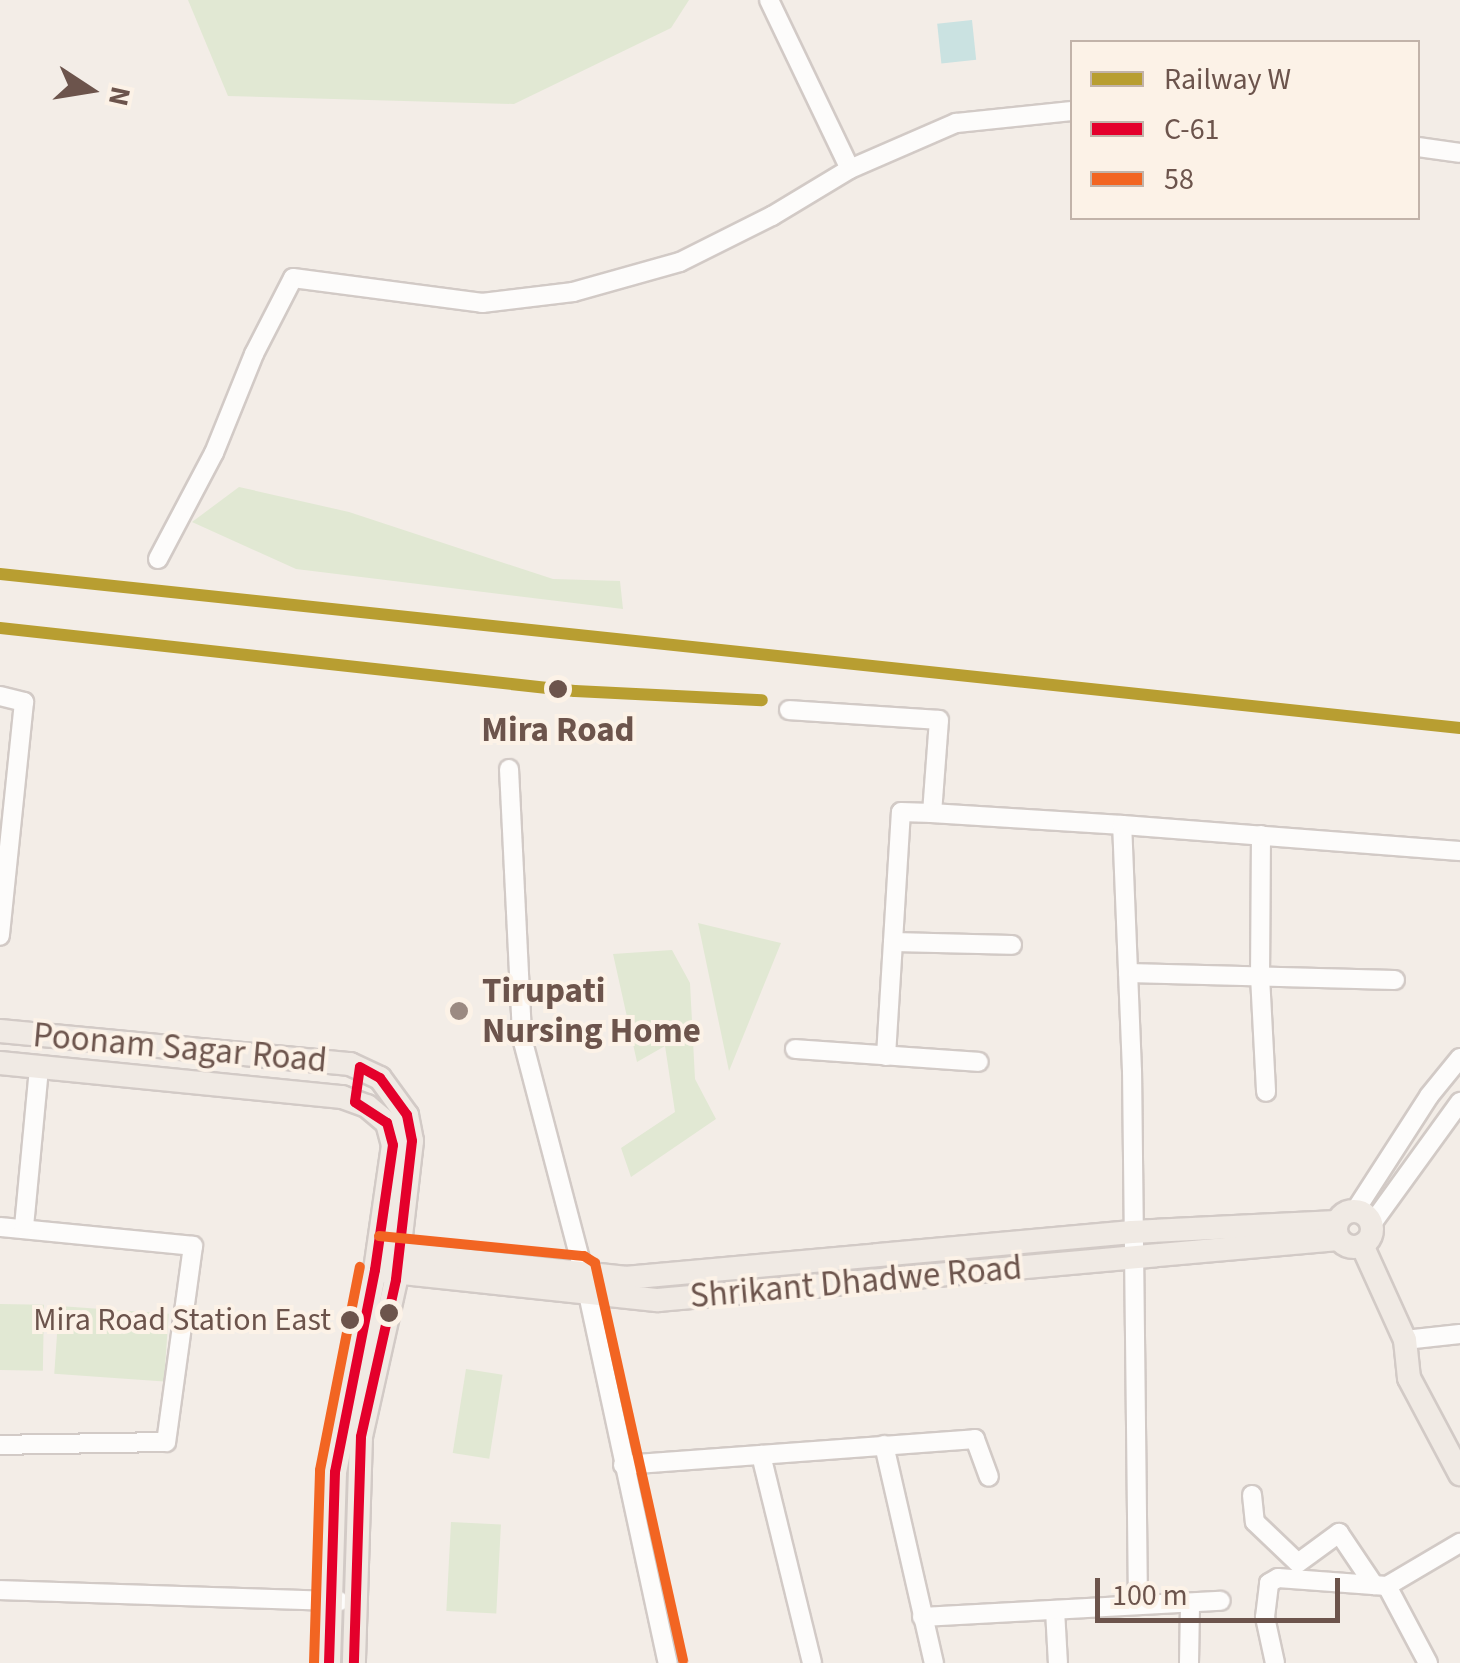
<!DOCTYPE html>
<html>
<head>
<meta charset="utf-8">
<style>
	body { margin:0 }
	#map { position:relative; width:1460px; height:1663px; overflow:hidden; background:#f3ede7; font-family:"Source Sans 3",sans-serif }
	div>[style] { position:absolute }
	.green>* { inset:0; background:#e1e8d3; transform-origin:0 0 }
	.water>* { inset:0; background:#cae2e1; transform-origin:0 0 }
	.roads { filter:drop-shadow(2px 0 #d2cac6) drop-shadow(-2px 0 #d2cac6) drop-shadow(0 2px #d2cac6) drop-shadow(0 -2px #d2cac6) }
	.minor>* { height:18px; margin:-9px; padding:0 9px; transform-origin:9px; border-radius:9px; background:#fdfcfb }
	.major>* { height:22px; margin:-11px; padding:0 11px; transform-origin:11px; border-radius:11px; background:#f0eae4 }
	.major>.ring { margin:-11px; padding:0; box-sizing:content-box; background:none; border:22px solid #f0eae4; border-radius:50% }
	.bus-1>* { height:10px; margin:-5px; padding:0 5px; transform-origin:5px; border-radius:5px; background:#e4002b }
	.bus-2>* { height:10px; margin:-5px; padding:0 5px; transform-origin:5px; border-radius:5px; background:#f26522 }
	.rail-1>* { height:12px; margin:-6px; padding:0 6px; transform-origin:6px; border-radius:6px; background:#b89e31 }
	.dots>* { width:28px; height:28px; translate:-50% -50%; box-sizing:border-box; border:5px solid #fcf2e7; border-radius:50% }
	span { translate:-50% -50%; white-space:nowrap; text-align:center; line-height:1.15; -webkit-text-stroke:8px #fcf2e7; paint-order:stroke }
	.bus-label { font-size:32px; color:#6c544c }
	.right { translate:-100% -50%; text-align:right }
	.stop-label { font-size:35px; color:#6c544c; font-weight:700 }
	.poi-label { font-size:35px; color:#6c544c; font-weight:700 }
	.left { translate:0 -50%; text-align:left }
	.street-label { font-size:35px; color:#6c544c }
	.legend { position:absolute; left:1070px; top:40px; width:350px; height:180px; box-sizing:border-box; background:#fcf2e7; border:2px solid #c2b3a9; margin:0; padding:12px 18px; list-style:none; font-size:30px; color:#6c544c }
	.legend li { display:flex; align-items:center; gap:20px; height:50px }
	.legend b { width:50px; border:2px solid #c2b3a9 }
	.north { position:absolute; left:40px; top:40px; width:100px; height:100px; -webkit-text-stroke:8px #fcf2e7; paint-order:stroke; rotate:102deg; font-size:28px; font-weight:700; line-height:40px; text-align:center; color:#6c544c }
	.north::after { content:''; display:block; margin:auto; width:35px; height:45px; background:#6c544c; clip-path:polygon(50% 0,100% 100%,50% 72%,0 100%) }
	.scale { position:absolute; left:1095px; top:1578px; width:245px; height:45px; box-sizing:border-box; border:5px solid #6c544c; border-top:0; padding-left:12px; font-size:30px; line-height:35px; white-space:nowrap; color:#6c544c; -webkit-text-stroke:8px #fcf2e7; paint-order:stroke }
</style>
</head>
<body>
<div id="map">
	<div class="green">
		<div style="clip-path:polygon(188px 0,689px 0,671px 28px,514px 104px,228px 96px)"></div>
		<div style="clip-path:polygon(239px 487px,349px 512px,553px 579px,620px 581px,623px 609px,296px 569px,192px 522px)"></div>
		<div style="clip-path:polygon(698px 923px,781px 943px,729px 1071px)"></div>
		<div style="clip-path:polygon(672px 950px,690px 983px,695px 1079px,716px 1119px,631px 1177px,621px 1148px,675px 1112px,665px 1046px,637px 1062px,613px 954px)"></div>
		<div style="left:0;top:1304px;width:44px;height:66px;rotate:1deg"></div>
		<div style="left:59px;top:1306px;width:110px;height:68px;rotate:4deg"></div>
		<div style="left:466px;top:1369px;width:37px;height:85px;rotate:9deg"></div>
		<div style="left:451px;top:1522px;width:50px;height:89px;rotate:3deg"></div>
	</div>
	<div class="water">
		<div style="left:972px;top:20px;width:40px;height:35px;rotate:84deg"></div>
	</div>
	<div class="roads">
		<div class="minor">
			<div style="left:769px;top:0;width:187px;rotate:64.4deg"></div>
			<div style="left:1418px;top:147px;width:42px;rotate:8.1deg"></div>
			<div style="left:158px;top:559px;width:120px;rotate:-62.2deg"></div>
			<div style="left:214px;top:453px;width:107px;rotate:-68deg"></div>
			<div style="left:254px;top:354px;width:85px;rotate:-62.8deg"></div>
			<div style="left:293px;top:278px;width:191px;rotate:7.5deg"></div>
			<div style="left:482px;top:303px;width:92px;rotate:-6.9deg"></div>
			<div style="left:573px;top:292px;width:111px;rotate:-15.7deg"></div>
			<div style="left:680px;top:262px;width:103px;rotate:-26.6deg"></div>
			<div style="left:772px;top:216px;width:91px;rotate:-31.1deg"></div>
			<div style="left:850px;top:169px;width:116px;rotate:-23.5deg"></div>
			<div style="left:956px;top:123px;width:117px;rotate:-5.9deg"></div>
			<div style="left:0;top:696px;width:25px;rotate:14deg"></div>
			<div style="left:24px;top:702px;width:235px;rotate:95.9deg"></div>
			<div style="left:789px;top:710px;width:150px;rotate:3.8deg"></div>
			<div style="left:939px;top:720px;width:93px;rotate:94.3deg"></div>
			<div style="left:932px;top:813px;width:190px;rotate:3.6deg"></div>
			<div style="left:509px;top:769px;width:269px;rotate:87.2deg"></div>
			<div style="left:522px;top:1038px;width:241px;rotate:75.3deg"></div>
			<div style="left:583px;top:1271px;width:401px;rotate:77.8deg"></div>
			<div style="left:1261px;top:835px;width:141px;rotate:90.4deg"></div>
			<div style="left:1260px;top:976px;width:116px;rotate:87deg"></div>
			<div style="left:893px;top:942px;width:119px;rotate:1.4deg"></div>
			<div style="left:1128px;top:973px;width:267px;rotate:1.5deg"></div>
			<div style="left:795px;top:1049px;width:184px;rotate:4deg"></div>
			<div style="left:886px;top:1056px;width:244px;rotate:-86.5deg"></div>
			<div style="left:901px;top:812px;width:31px;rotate:2deg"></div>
			<div style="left:1355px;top:1211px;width:137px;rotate:-57.2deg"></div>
			<div style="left:1429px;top:1096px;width:49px;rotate:-50.8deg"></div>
			<div style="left:1371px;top:1225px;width:152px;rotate:-54.1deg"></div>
			<div style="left:0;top:1227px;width:194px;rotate:5.6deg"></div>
			<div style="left:193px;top:1246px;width:198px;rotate:97.8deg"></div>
			<div style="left:166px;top:1442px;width:166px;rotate:179deg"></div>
			<div style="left:24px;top:1227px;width:161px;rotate:-84.6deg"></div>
			<div style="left:1405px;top:1340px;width:55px;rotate:-6.2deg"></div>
			<div style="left:884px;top:1445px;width:224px;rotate:77.1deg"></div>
			<div style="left:761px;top:1455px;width:214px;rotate:76.2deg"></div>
			<div style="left:623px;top:1465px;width:353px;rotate:-4.2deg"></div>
			<div style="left:975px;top:1439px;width:40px;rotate:69.8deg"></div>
			<div style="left:1252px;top:1495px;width:27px;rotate:84deg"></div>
			<div style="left:1255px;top:1522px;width:59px;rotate:43.6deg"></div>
			<div style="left:1298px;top:1563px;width:51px;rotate:-36.2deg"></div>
			<div style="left:1339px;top:1533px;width:63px;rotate:56.1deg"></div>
			<div style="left:0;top:1590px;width:340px;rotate:1.9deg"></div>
			<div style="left:1138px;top:1605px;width:534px;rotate:-90.64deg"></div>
			<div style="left:1132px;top:1071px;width:246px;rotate:-92.3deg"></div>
			<div style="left:1122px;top:825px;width:339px;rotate:4.4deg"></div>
			<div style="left:1055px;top:1610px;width:53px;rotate:86.8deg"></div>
			<div style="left:922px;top:1617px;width:299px;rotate:-3.1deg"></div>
			<div style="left:1189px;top:1663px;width:59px;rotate:-89deg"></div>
			<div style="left:1275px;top:1663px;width:47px;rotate:-102.3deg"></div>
			<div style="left:1265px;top:1617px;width:34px;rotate:-83deg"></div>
			<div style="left:1269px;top:1583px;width:10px;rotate:-29deg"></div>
			<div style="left:1278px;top:1578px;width:109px;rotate:4.2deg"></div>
			<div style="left:1428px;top:1663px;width:87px;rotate:-118deg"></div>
			<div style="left:1387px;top:1586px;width:85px;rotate:-30.5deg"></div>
		</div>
		<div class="major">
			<div style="left:0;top:1031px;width:352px;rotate:5.4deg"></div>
			<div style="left:350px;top:1064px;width:33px;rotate:25deg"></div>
			<div style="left:380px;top:1078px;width:46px;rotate:53.9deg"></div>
			<div style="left:407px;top:1115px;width:26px;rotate:79deg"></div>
			<div style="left:412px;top:1141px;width:140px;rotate:96.6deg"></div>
			<div style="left:396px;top:1280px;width:161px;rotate:102.6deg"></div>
			<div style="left:361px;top:1437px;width:226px;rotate:91.8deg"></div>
			<div style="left:0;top:1063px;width:344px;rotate:5.7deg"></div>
			<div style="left:342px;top:1097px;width:27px;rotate:20deg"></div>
			<div style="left:367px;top:1106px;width:26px;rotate:40deg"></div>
			<div style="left:387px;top:1123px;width:23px;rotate:75deg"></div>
			<div style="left:393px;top:1145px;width:126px;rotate:98.2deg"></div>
			<div style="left:375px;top:1270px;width:206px;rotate:101.2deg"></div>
			<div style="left:335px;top:1472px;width:191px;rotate:91.8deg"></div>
			<div class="ring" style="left:1336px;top:1211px;width:14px;height:14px"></div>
			<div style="left:1362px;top:1245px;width:104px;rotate:65.6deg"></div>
			<div style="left:1405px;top:1340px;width:38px;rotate:84deg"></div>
			<div style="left:1409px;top:1378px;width:109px;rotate:62deg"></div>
			<div style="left:378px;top:1251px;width:248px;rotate:6.2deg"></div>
			<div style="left:625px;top:1278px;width:509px;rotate:-5.18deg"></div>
			<div style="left:1132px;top:1232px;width:205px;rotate:-2.8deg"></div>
			<div style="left:375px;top:1270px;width:285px;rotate:6.1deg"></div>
			<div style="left:658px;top:1300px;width:683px;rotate:-5.13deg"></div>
		</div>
	</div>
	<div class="bus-1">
		<div style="left:329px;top:1663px;width:191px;rotate:-88.2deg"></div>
		<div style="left:335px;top:1472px;width:206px;rotate:-78.8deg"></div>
		<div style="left:375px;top:1270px;width:126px;rotate:-81.8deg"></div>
		<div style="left:393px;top:1145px;width:23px;rotate:-105deg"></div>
		<div style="left:387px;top:1123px;width:38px;rotate:-147deg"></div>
		<div style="left:355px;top:1102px;width:35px;rotate:-82deg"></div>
		<div style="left:360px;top:1067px;width:23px;rotate:29deg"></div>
		<div style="left:380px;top:1078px;width:46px;rotate:53.9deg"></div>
		<div style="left:407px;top:1115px;width:26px;rotate:79deg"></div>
		<div style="left:412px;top:1141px;width:140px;rotate:96.6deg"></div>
		<div style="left:396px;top:1280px;width:161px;rotate:102.6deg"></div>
		<div style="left:361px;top:1437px;width:226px;rotate:91.8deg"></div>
	</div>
	<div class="bus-2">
		<div style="left:379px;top:1236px;width:206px;rotate:5.6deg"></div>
		<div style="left:584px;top:1256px;width:13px;rotate:32deg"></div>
		<div style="left:595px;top:1263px;width:407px;rotate:77.5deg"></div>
		<div style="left:314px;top:1663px;width:193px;rotate:-88.2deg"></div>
		<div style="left:320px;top:1470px;width:207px;rotate:-78.9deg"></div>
	</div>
	<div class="rail-1">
		<div style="left:0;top:574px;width:1468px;rotate:6.02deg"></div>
		<div style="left:0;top:628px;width:578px;rotate:6.25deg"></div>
		<div style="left:575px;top:691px;width:187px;rotate:2.8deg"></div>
	</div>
	<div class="dots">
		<div style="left:558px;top:689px;background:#6c544c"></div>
		<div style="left:459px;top:1011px;background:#9b8a82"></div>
		<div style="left:389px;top:1313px;background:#6c544c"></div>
		<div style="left:350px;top:1320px;background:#6c544c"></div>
	</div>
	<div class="bus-label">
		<span class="right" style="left:331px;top:1320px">Mira Road Station East</span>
	</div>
	<div class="stop-label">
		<span style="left:558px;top:730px">Mira Road</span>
	</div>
	<div class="poi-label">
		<span class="left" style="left:482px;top:1011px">Tirupati<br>Nursing Home</span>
	</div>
	<div class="street-label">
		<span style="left:180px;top:1048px;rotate:5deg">Poonam Sagar Road</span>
		<span style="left:856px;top:1282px;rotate:-5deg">Shrikant Dhadwe Road</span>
	</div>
	<ul class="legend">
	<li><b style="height:12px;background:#b89e31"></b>Railway W</li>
	<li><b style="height:12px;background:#e4002b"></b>C-61</li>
	<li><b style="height:12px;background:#f26522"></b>58</li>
	</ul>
	<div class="north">N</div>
	<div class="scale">100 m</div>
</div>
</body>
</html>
